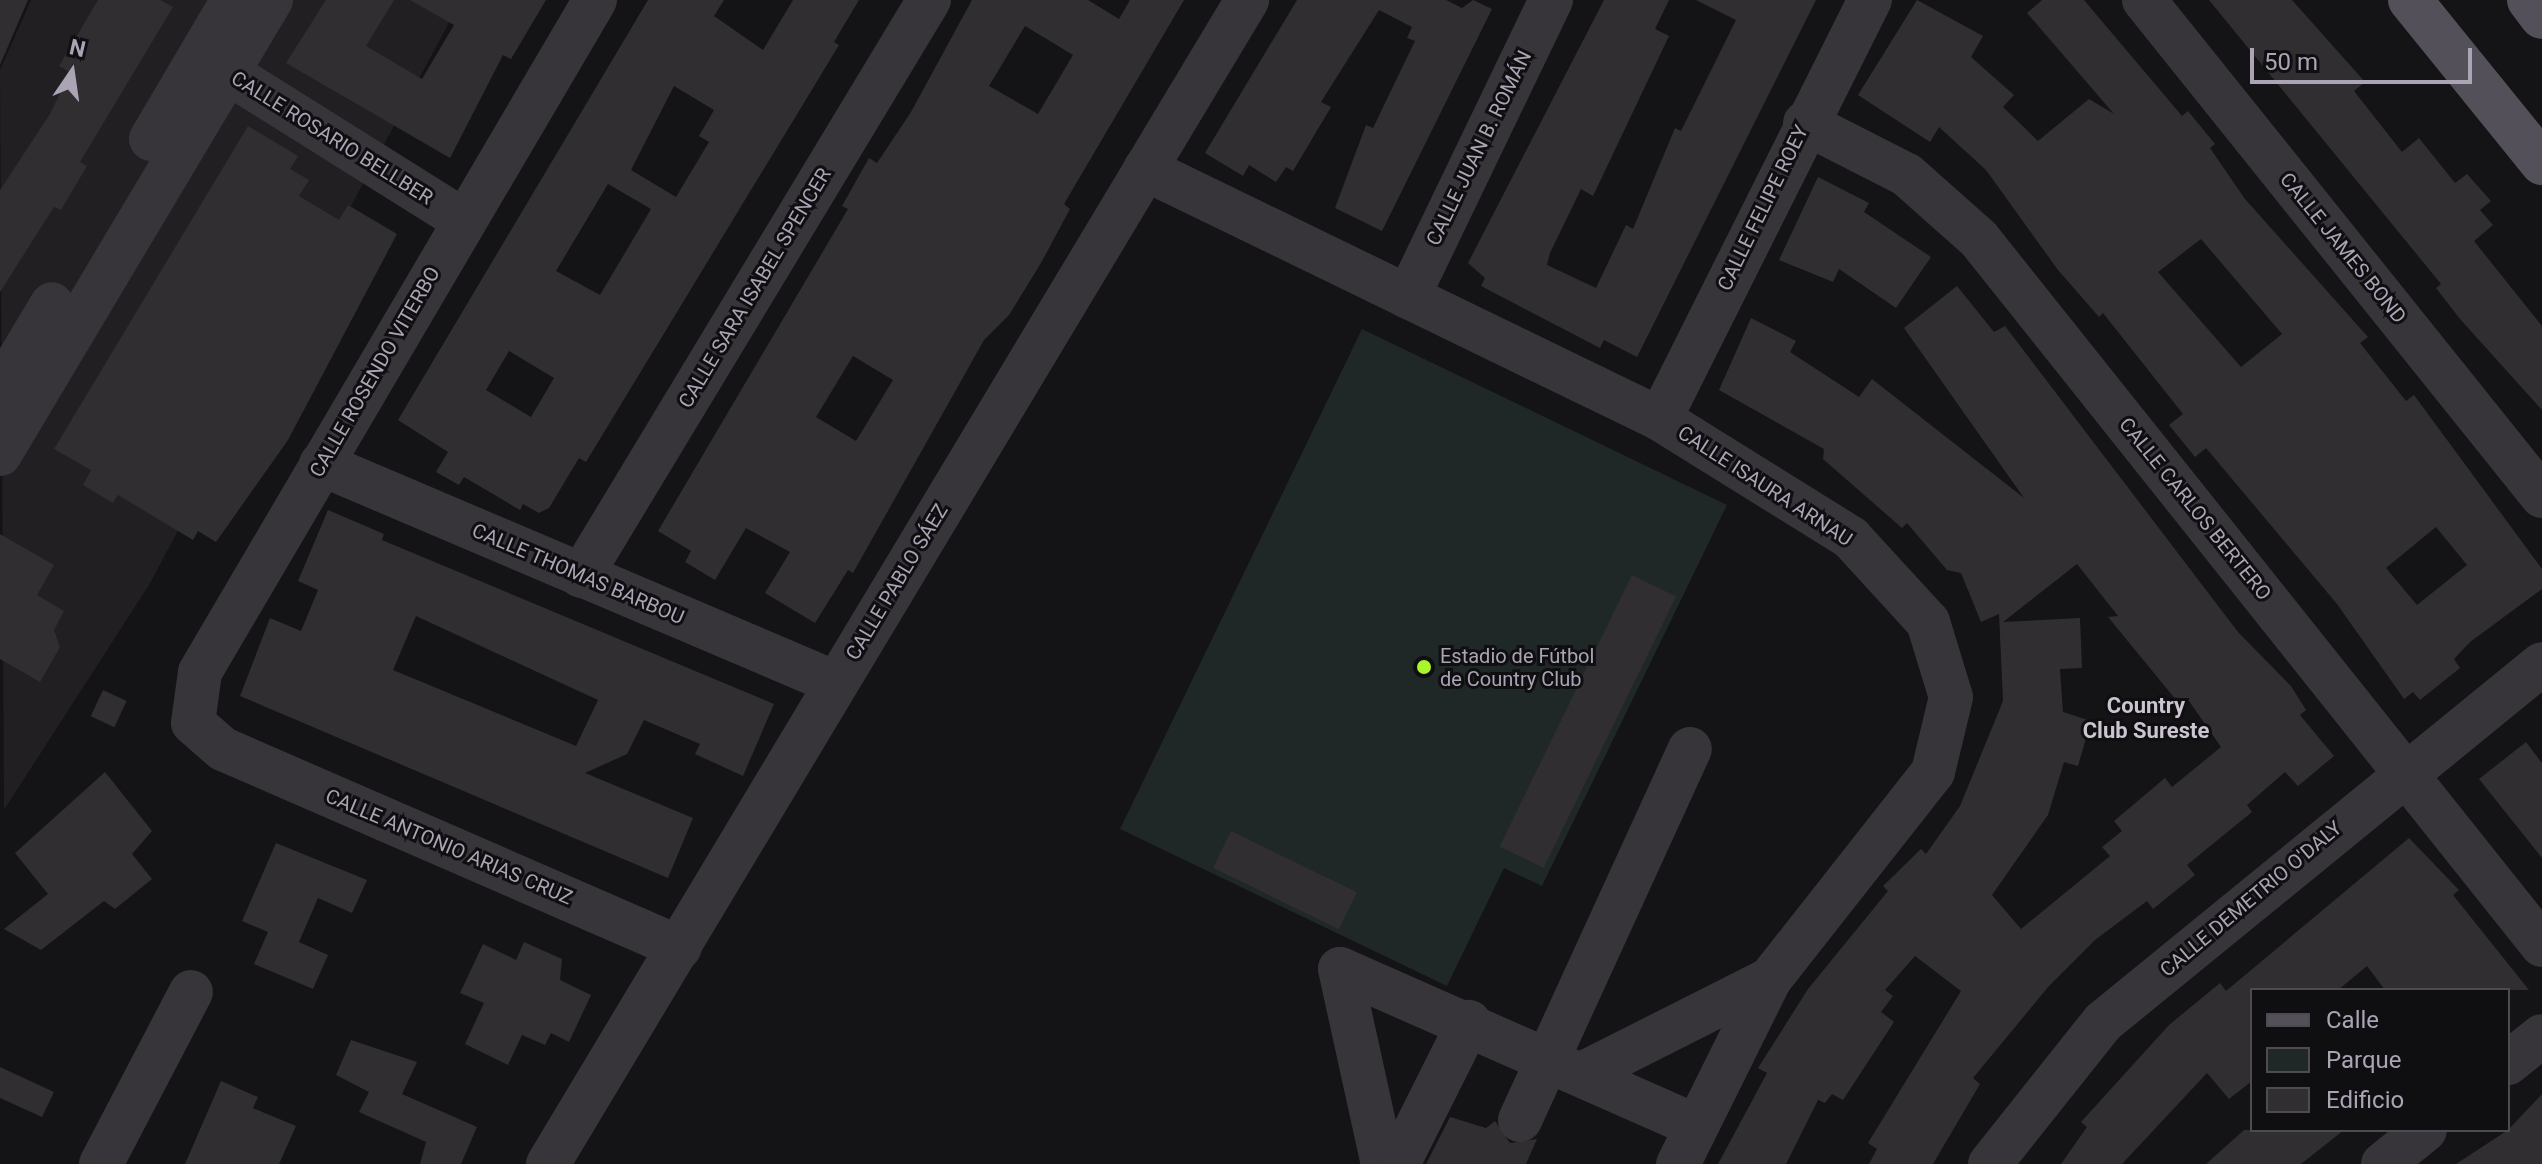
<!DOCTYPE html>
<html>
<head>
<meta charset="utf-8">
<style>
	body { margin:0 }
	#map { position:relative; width:2542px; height:1164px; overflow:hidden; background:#141315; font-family:Roboto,sans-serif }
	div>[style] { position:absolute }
	.built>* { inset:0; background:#211f22 }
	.green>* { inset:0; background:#1f2826 }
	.building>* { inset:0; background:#302e31; transform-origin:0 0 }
	.minor>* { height:44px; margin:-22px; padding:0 22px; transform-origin:22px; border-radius:22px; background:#37343a }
	.major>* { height:44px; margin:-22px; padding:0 22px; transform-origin:22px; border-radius:22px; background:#545059 }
	.dots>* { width:22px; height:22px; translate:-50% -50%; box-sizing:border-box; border:4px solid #0f0e10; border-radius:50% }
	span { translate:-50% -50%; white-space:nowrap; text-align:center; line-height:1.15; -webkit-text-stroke:6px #0f0e10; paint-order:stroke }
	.street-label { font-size:20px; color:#aba4b5 }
	.poi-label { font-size:20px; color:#aba4b5 }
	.left { translate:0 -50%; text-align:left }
	.neighbourhood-label { font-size:22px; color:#cbc5d1; font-weight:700 }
	.legend { position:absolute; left:2250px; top:988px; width:260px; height:144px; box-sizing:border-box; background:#0f0e10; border:2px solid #4d4a52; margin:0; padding:10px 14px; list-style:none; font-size:24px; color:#aba4b5 }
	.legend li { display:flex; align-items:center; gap:16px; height:40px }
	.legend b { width:40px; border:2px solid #4d4a52 }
	.north { position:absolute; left:32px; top:32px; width:80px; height:80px; -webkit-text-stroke:6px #0f0e10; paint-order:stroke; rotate:13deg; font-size:22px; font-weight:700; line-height:32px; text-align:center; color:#aba4b5 }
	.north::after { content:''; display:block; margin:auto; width:28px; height:36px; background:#aba4b5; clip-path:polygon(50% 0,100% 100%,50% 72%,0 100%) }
	.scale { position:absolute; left:2250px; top:48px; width:222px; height:36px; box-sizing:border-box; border:4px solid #aba4b5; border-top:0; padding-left:10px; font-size:24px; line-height:28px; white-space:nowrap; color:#aba4b5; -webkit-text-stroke:6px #0f0e10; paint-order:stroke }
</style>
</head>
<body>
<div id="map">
	<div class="built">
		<div style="clip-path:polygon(31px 0,461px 0,149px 585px,4px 810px,0 70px)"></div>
	</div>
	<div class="green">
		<div style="clip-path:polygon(1362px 329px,1727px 505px,1542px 886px,1504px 868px,1447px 986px,1120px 829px)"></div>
	</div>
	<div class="building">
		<div style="clip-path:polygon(0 0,28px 0,0 65px)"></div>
		<div style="clip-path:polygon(98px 0,160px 0,173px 7px,80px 162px,87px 166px,61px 210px,54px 207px,0 292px,0 190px,50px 114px,70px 72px,59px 66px)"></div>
		<div style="clip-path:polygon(326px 0,394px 0,366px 46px,422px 79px,454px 25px,410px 0,546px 0,511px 59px,503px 55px,450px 158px,286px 63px)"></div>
		<div style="clip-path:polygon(evenodd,648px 0,724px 0,714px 16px,763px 50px,793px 0,859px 0,834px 42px,839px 45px,586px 462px,579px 458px,549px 508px,539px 513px,523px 504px,520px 510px,464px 477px,459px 485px,436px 472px,448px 452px,398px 420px,648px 0,674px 86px,714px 110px,699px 136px,709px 142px,676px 197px,631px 170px,674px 86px,648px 0,608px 184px,651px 209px,600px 295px,556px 271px,608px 184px,648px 0,509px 351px,554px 378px,531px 417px,486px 390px,509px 351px)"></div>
		<div style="clip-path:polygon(evenodd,972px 0,1088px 0,1119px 19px,1130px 0,1184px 0,1064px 204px,1070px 209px,1041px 263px,1009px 315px,984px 340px,853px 573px,848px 570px,815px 623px,765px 593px,790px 552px,746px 528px,715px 580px,685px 562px,691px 551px,658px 531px,848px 209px,842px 206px,869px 158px,877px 163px,911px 112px,972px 0,1025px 26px,1073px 55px,1038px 114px,989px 86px,1025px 26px,972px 0,853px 356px,893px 380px,856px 441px,816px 417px,853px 356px)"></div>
		<div style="clip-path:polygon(1297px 0,1446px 0,1462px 8px,1473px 0,1492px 9px,1382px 231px,1335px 208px,1366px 125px,1373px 128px,1415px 41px,1407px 38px,1412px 27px,1379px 10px,1321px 102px,1331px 107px,1293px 171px,1286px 167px,1276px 182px,1249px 165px,1243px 176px,1205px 153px)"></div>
		<div style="clip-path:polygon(1604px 0,1669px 0,1655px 29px,1669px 36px,1593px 196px,1581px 189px,1550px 253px,1547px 265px,1596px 288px,1626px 225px,1633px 229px,1675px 128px,1681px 131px,1736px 20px,1696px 0,1816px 0,1637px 357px,1604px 340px,1600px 348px,1481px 286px,1485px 278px,1468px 263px)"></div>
		<div style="clip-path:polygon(evenodd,1917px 0,1983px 36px,1971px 57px,2014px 95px,2003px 107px,2038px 141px,2089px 99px,2114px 114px,2027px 13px,2042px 0,2084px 0,2182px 116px,2188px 111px,2215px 144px,2210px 148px,2245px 199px,2368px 337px,2360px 343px,2406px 401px,2414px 395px,2542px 569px,2542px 589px,2470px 642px,2454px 659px,2460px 668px,2420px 700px,2413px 692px,2404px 699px,2337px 604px,2206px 448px,2195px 457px,2169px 425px,2183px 414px,2103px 313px,2099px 317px,2058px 270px,1986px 170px,1939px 127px,1930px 142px,1858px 95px,1917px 0,2201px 239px,2282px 334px,2241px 367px,2158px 272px,2201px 239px,1917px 0,2436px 527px,2467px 565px,2417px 605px,2386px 568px,2436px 527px)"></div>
		<div style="clip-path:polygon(2209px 0,2292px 0,2365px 82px,2354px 91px,2402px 152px,2419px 138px,2455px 183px,2467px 174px,2491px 201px,2480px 210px,2493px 225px,2474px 241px,2542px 326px,2542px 410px,2460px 319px,2436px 288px,2441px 284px)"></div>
		<div style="clip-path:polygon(248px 126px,298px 156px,290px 169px,309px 180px,299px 196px,339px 220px,348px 205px,397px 234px,288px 440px,216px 542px,198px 531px,193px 540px,118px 495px,113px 503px,83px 485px,91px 470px,54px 449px)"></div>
		<div style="clip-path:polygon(1818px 177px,1869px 203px,1864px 212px,1931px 257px,1896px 308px,1839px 269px,1833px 282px,1779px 260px)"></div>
		<div style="clip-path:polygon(evenodd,1957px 286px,1994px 332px,2005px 326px,2238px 632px,2291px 686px,2306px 710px,2300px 715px,2334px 756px,2298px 786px,2285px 772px,2247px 805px,2252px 812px,2187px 865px,2195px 875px,2153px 909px,2147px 901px,2095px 940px,2049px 986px,1973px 1078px,1980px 1084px,1933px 1164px,1869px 1164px,1877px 1149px,1868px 1143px,1961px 991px,1915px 956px,1885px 990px,1893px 996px,1881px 1012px,1894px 1022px,1843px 1100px,1832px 1094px,1825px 1103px,1818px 1100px,1786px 1164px,1718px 1164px,1767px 1073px,1758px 1068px,1808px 989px,1888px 891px,1883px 886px,1921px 849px,1926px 854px,1960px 806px,2003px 701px,1999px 614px,1981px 622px,1961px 573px,1947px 570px,1907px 523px,1902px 528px,1823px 459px,1824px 449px,1719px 390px,1751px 318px,1796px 341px,1790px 352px,1859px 397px,1872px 379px,2024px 498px,1904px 328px,1957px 286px,2077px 564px,2118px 616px,2108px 617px,2181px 706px,2189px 701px,2221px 747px,2172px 787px,2165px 778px,2114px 821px,2122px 831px,2102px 847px,2110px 856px,2021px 929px,1992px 895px,2048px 815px,2064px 762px,2078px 766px,2091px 721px,2063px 712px,2060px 669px,2082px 668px,2080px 618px,2003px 622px,2077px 564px)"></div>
		<div style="clip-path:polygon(evenodd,328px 510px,384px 534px,382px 540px,774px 704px,743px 776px,695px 754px,700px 744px,644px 720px,627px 754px,585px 773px,693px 818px,668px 878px,240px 696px,270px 618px,301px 631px,318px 590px,298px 581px,328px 510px,416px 616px,598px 700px,576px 746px,393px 670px,416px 616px)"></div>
		<div style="clip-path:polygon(0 534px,54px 565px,37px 595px,64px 611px,54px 630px,60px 647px,40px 682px,0 659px)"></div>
		<div style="left:1632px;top:575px;width:49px;height:302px;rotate:26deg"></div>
		<div style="left:103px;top:690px;width:26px;height:29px;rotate:25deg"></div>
		<div style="clip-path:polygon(2526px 742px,2542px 763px,2542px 858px,2479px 779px)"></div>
		<div style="clip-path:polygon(105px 772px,152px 831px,132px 854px,152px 879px,115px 909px,104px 901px,41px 950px,4px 929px,48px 894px,15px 853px)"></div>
		<div style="left:1231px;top:831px;width:140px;height:41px;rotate:26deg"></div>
		<div style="clip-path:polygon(2409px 838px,2459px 890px,2453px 895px,2529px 990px,2385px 990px,2367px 966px,2338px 990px,2252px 990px,2252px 1081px,2229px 1099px,2207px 1073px,2122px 1164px,2061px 1164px,2087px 1127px,2081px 1122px,2169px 1025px,2220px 983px,2226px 991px)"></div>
		<div style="clip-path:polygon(276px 843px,367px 880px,352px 913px,318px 898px,299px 942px,328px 955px,313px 989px,254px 964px,268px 932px,242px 921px)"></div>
		<div style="clip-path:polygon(524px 942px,562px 959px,560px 980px,591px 995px,569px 1042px,551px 1033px,545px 1045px,522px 1035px,508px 1065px,465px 1044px,484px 1003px,460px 993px,483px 944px,516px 960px)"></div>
		<div style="clip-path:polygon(351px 1040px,417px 1062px,402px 1094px,477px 1127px,461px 1164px,420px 1164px,426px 1142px,359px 1112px,369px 1092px,336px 1075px)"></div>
		<div style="clip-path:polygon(0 1067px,54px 1092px,42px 1117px,0 1098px)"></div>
		<div style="clip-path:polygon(221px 1081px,258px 1097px,253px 1108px,296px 1126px,279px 1164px,185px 1164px)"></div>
		<div style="clip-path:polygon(2542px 1094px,2542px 1164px,2456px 1164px,2508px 1130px)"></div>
		<div style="clip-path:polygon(1450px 1117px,1486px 1128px,1495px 1121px,1510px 1143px,1537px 1139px,1526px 1164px,1426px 1164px)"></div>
		<div style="clip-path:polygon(2244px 1130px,2344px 1130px,2301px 1164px,2206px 1164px)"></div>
	</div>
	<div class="minor">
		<div style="left:595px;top:0;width:779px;rotate:120.45deg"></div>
		<div style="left:200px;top:672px;width:51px;rotate:97.8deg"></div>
		<div style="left:193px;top:723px;width:40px;rotate:41deg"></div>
		<div style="left:223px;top:749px;width:498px;rotate:23.5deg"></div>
		<div style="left:2144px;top:0;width:636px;rotate:51.26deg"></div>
		<div style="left:203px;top:57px;width:307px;rotate:32.1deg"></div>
		<div style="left:1805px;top:123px;width:114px;rotate:27deg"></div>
		<div style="left:1907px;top:175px;width:96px;rotate:41.6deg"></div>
		<div style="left:1979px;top:239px;width:903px;rotate:51.43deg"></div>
		<div style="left:151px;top:139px;width:161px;rotate:-59.5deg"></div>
		<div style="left:1145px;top:169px;width:572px;rotate:25.89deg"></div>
		<div style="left:1660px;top:419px;width:225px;rotate:31.9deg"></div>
		<div style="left:1851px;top:538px;width:114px;rotate:47.5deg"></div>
		<div style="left:1928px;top:622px;width:78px;rotate:73deg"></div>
		<div style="left:1951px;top:697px;width:77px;rotate:103.5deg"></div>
		<div style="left:1933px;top:772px;width:263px;rotate:128.2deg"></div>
		<div style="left:1770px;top:979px;width:207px;rotate:116.4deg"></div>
		<div style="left:1408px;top:297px;width:330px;rotate:-64.3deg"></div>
		<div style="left:0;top:391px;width:101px;rotate:-59.1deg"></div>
		<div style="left:1660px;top:419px;width:469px;rotate:-63.4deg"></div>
		<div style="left:0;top:454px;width:529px;rotate:-59.17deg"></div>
		<div style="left:321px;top:464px;width:560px;rotate:23.04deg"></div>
		<div style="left:581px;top:576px;width:673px;rotate:-58.86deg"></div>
		<div style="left:1340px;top:969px;width:385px;rotate:23.8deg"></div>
		<div style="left:1340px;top:969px;width:200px;rotate:77.6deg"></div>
		<div style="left:2508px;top:1063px;width:43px;rotate:-38.5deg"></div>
		<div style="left:1582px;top:1074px;width:211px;rotate:-26.8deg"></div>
		<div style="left:1520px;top:1120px;width:408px;rotate:-65.4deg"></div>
		<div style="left:101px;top:1164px;width:194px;rotate:-62.4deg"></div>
		<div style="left:548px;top:1164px;width:1358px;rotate:-59.01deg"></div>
		<div style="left:1398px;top:1164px;width:159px;rotate:-63.4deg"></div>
		<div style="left:1990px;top:1164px;width:181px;rotate:-51.5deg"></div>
		<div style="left:2103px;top:1022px;width:566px;rotate:-39.2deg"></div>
		<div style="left:2383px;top:1164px;width:54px;rotate:-39deg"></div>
	</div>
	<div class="major">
		<div style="left:2410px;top:0;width:210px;rotate:51deg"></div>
		<div style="left:2529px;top:0;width:21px;rotate:53deg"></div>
	</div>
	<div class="dots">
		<div style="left:1424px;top:667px;background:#abf52b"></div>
	</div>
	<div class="street-label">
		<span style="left:332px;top:138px;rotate:32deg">CALLE ROSARIO BELLBER</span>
		<span style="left:1479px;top:148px;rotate:-64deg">CALLE JUAN B. ROMÁN</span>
		<span style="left:1763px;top:208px;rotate:-64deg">CALLE FELIPE ROEY</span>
		<span style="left:2343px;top:248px;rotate:51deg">CALLE JAMES BOND</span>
		<span style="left:755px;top:288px;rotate:-59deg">CALLE SARA ISABEL SPENCER</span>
		<span style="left:375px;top:372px;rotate:-60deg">CALLE ROSENDO VITERBO</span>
		<span style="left:1765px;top:486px;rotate:33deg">CALLE ISAURA ARNAU</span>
		<span style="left:2195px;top:509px;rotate:51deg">CALLE CARLOS BERTERO</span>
		<span style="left:578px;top:574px;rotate:23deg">CALLE THOMAS BARBOU</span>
		<span style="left:897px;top:582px;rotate:-59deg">CALLE PABLO SÁEZ</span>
		<span style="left:449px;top:847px;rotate:23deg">CALLE ANTONIO ARIAS CRUZ</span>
		<span style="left:2251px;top:899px;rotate:-40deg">CALLE DEMETRIO O'DALY</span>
	</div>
	<div class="poi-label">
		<span class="left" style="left:1440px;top:668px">Estadio de Fútbol<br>de Country Club</span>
	</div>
	<div class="neighbourhood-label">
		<span style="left:2146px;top:718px">Country<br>Club Sureste</span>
	</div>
	<ul class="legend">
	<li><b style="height:10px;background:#545059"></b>Calle</li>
	<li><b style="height:22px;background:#1f2826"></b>Parque</li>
	<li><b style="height:22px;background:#302e31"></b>Edificio</li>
	</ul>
	<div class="north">N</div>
	<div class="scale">50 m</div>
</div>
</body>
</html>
